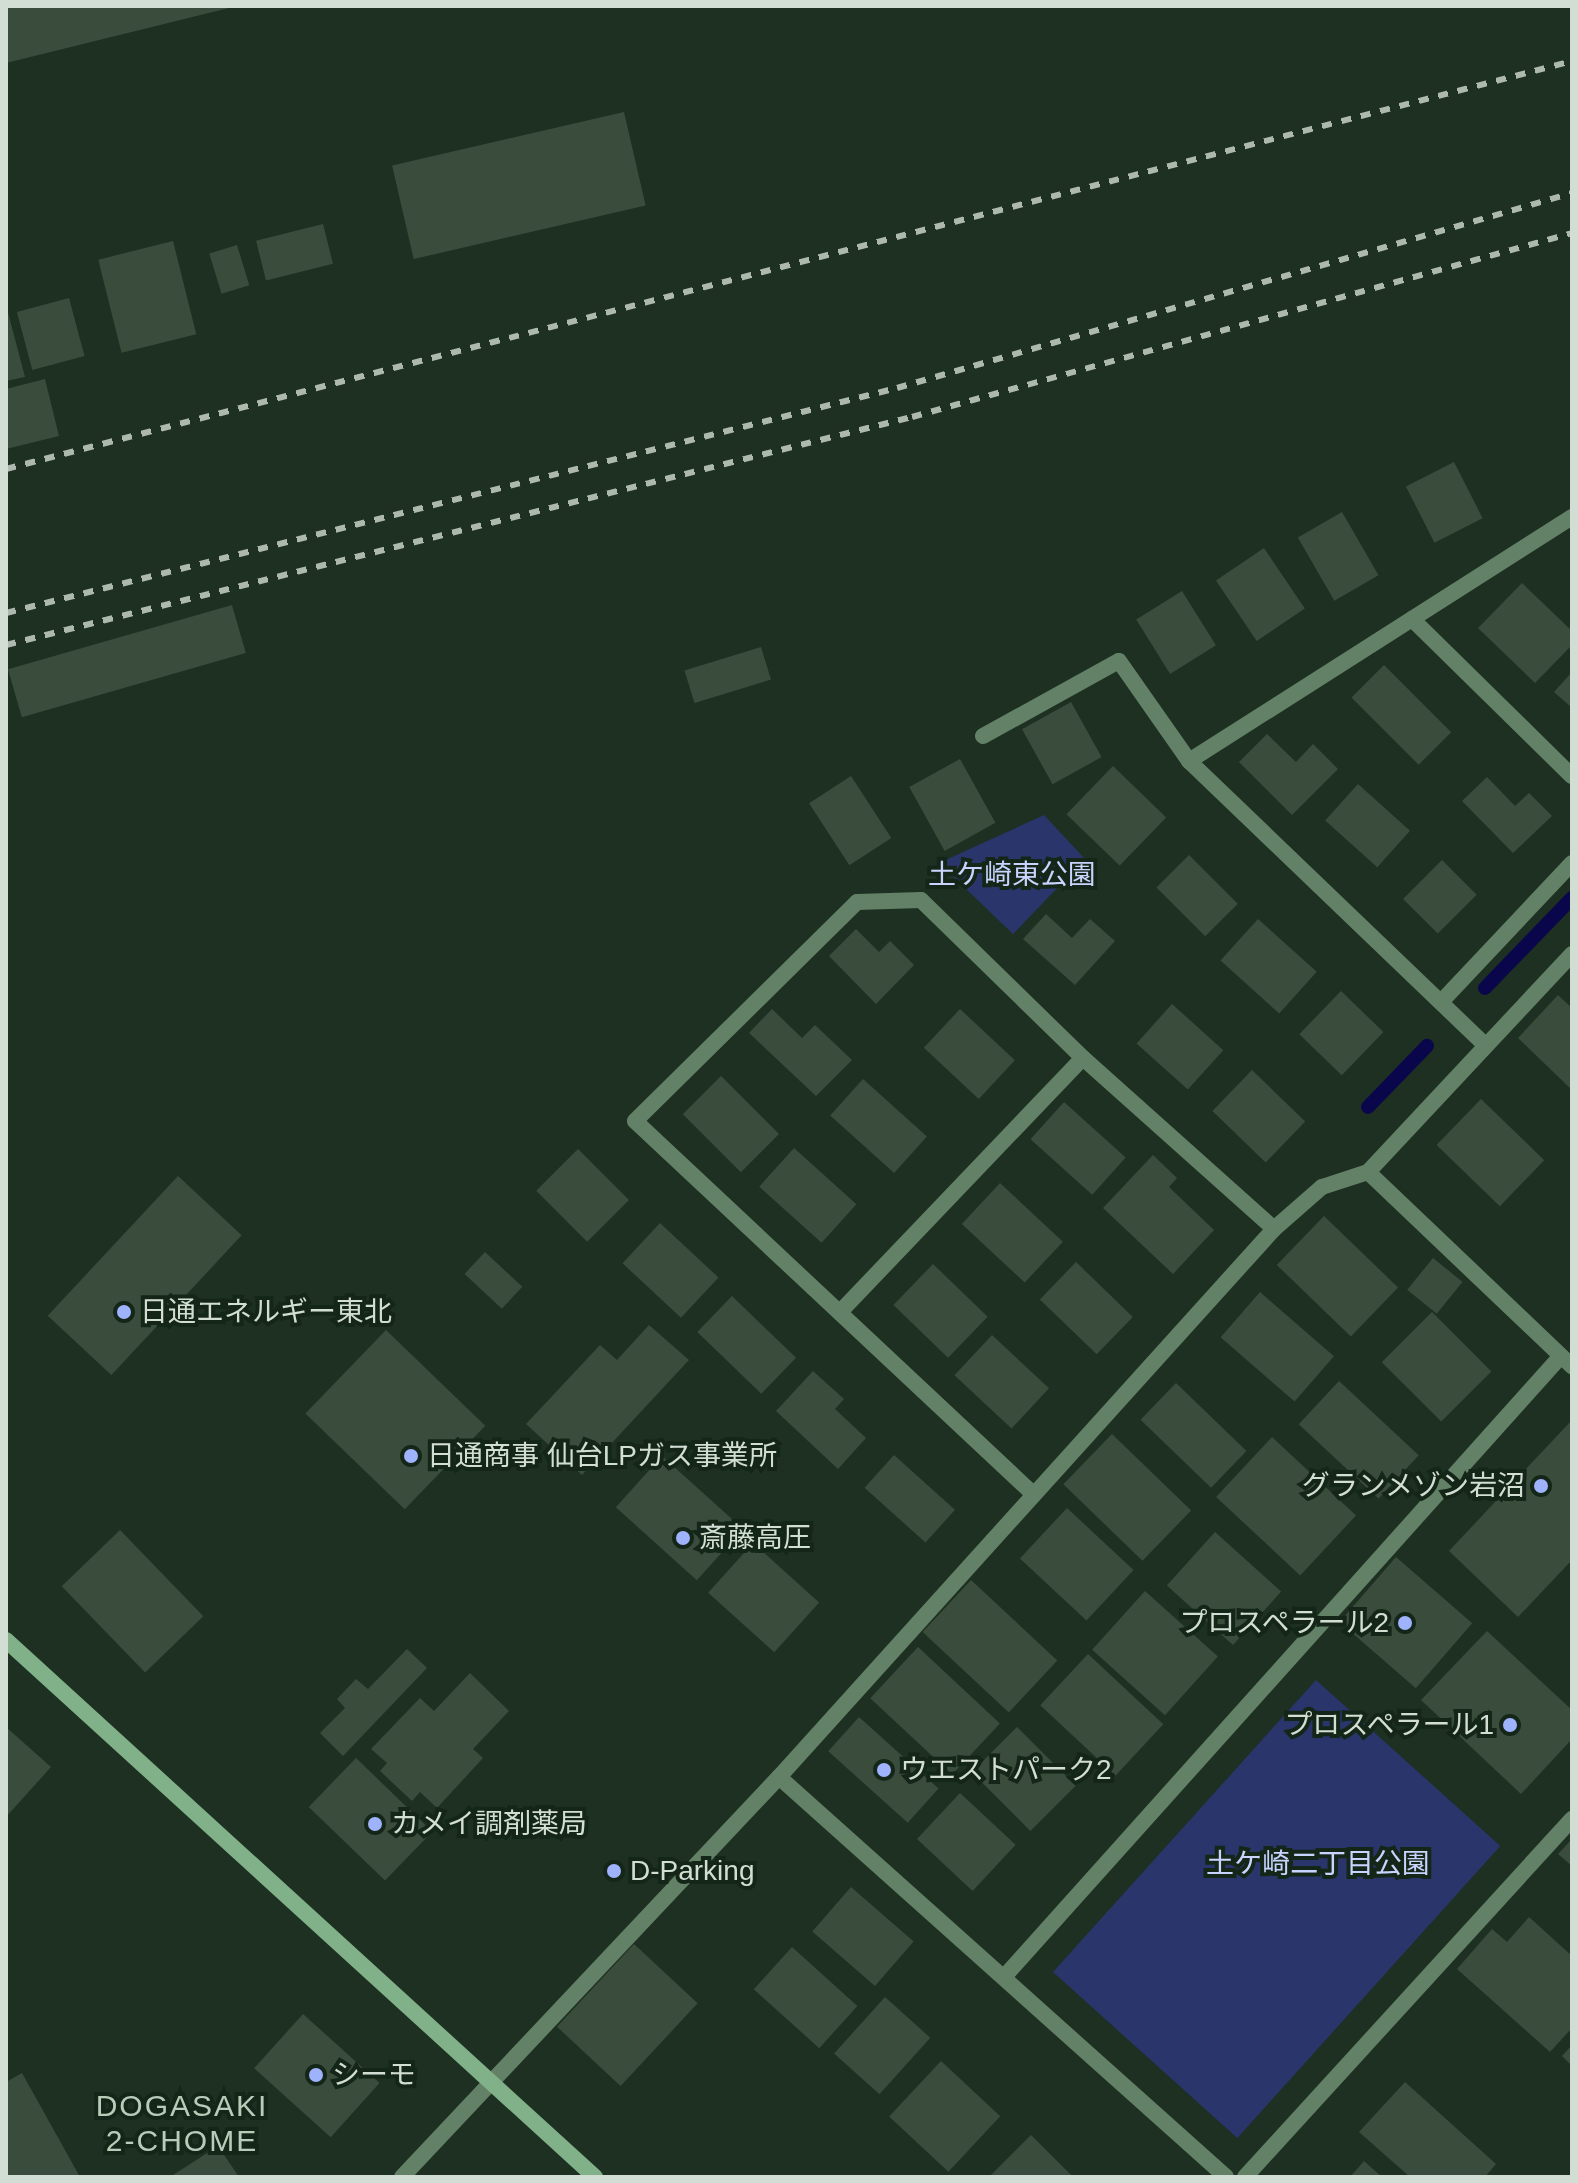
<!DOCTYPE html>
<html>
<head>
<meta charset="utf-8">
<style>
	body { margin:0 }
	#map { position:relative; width:1578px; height:2183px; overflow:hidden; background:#1e3021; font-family:Helvetica,"Noto Sans JP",sans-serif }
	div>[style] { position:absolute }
	.green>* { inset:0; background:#2a356c; transform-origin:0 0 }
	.stream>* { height:14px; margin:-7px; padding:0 7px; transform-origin:7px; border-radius:7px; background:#0a064b }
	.building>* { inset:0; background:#3a4d3c; transform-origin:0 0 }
	.street>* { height:16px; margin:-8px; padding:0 8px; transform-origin:8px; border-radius:8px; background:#628167 }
	.secondary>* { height:16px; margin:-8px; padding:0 8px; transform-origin:8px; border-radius:8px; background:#81b188 }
	.rail>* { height:6px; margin-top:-3px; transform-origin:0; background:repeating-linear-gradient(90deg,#adb9ae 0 10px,transparent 0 20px) }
	.dots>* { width:22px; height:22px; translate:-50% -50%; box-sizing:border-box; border:4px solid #142617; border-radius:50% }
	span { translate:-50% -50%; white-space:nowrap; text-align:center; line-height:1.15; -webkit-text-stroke:8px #142617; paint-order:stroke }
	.park-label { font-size:28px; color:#c8d4fe }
	.poi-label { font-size:28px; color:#d2ddd3 }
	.left { translate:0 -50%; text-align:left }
	.right { translate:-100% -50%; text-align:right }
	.neighbourhood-label { font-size:30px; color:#b7cdb9; letter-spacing:2px }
	.frame { position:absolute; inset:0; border:8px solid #d2ddd3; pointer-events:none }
</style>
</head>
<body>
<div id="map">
	<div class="green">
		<div style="clip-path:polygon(1044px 815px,1085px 859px,1013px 934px,939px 863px)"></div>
		<div style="left:1316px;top:1680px;width:248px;height:393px;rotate:42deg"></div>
	</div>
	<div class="stream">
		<div style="left:1485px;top:988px;width:125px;rotate:-46deg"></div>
		<div style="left:1368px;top:1107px;width:85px;rotate:-46deg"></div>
	</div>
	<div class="building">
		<div style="clip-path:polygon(233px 6px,233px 7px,6px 63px,6px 7px)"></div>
		<div style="left:624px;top:112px;width:96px;height:238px;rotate:77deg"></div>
		<div style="left:323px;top:224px;width:41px;height:69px;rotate:76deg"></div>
		<div style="left:173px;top:241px;width:96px;height:77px;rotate:76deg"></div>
		<div style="left:237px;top:245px;width:42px;height:29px;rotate:73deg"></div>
		<div style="left:69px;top:298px;width:60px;height:54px;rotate:75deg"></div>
		<div style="clip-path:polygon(6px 305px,25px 377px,6px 381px)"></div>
		<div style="clip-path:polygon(45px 379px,59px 436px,6px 449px,6px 389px)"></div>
		<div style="left:1454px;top:462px;width:63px;height:54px;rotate:63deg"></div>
		<div style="left:1342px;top:512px;width:73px;height:51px;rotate:60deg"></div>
		<div style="left:1264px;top:548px;width:73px;height:58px;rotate:56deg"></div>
		<div style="clip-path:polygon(1522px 583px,1572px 631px,1572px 645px,1535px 683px,1478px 628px)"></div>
		<div style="left:1182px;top:591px;width:64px;height:54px;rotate:58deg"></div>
		<div style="left:232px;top:605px;width:50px;height:233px;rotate:74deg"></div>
		<div style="left:761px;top:647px;width:34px;height:80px;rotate:73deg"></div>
		<div style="left:1384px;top:665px;width:95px;height:46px;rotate:45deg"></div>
		<div style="clip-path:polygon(1572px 672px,1572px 708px,1554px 692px)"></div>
		<div style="left:1071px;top:702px;width:63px;height:56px;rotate:61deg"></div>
		<div style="clip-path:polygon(1267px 734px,1296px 762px,1313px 744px,1338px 769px,1292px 815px,1239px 762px)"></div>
		<div style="left:960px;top:759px;width:73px;height:58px;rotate:61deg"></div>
		<div style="left:1113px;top:766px;width:74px;height:67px;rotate:44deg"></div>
		<div style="left:851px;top:776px;width:74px;height:50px;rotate:57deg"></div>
		<div style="clip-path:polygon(1487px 777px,1515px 806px,1529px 793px,1552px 816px,1513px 853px,1462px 801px)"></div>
		<div style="left:1358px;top:784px;width:70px;height:49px;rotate:42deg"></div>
		<div style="left:1189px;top:855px;width:69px;height:46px;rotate:45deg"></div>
		<div style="left:1442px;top:860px;width:49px;height:55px;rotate:45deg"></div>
		<div style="clip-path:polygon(1046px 914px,1072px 938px,1090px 919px,1115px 941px,1075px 985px,1023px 939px)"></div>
		<div style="left:1258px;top:919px;width:79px;height:56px;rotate:42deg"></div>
		<div style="clip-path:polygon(856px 929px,879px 952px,890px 941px,914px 965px,876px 1004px,829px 956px)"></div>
		<div style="left:1341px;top:991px;width:59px;height:60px;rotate:44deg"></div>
		<div style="clip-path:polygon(1558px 995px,1572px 1008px,1572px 1090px,1518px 1038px)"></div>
		<div style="left:1172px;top:1004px;width:69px;height:53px;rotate:42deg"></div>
		<div style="clip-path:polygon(772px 1009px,802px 1038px,815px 1025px,852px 1060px,816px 1096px,749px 1033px)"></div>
		<div style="left:960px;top:1009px;width:75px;height:53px;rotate:43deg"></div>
		<div style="left:1252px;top:1070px;width:74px;height:57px;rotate:44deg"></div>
		<div style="left:721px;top:1076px;width:82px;height:54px;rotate:45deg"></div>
		<div style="left:863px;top:1079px;width:86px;height:49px;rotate:42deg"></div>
		<div style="left:1481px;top:1099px;width:88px;height:64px;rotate:44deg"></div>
		<div style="left:1064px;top:1102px;width:83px;height:50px;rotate:42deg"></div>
		<div style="left:794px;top:1148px;width:84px;height:52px;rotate:42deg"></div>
		<div style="left:578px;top:1149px;width:72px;height:59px;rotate:45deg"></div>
		<div style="clip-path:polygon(1153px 1155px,1177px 1178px,1169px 1187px,1214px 1230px,1173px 1274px,1103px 1208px)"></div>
		<div style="left:178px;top:1176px;width:87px;height:191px;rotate:43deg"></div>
		<div style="left:1000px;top:1183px;width:86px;height:56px;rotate:43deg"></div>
		<div style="left:1324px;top:1216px;width:103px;height:68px;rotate:44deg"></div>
		<div style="left:660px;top:1223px;width:80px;height:55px;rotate:43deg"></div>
		<div style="left:485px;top:1252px;width:51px;height:30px;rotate:43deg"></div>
		<div style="left:1433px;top:1258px;width:38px;height:41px;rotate:39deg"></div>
		<div style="left:1076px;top:1262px;width:79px;height:52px;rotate:44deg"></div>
		<div style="left:933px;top:1264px;width:76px;height:57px;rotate:44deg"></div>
		<div style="left:1260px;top:1292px;width:98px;height:60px;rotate:41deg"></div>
		<div style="left:732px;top:1296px;width:89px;height:50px;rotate:44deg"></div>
		<div style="left:1432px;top:1312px;width:84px;height:71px;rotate:45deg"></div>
		<div style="clip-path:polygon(649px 1325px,689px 1360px,582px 1475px,526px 1424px,600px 1345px,617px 1360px)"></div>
		<div style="left:386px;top:1330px;width:138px;height:116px;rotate:44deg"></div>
		<div style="left:992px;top:1335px;width:78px;height:55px;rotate:43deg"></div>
		<div style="clip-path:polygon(813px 1371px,844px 1399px,835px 1409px,866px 1438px,838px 1469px,776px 1411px)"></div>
		<div style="left:1339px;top:1381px;width:109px;height:59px;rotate:43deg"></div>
		<div style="left:1176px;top:1383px;width:98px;height:51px;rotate:44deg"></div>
		<div style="clip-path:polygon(1572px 1420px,1572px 1560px,1518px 1617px,1449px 1551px)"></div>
		<div style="left:1112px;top:1434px;width:110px;height:70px;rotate:44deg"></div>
		<div style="left:1272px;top:1437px;width:115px;height:82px;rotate:43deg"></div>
		<div style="left:894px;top:1455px;width:82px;height:44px;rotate:42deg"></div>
		<div style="left:662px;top:1456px;width:109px;height:69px;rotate:42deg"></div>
		<div style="left:1067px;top:1508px;width:91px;height:69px;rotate:43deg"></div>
		<div style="left:120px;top:1530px;width:120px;height:81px;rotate:46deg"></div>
		<div style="left:1215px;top:1532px;width:89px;height:72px;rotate:42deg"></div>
		<div style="left:753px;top:1543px;width:89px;height:67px;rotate:42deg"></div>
		<div style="left:1396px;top:1557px;width:101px;height:86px;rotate:41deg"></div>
		<div style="left:971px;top:1580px;width:118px;height:71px;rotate:43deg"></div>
		<div style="left:1145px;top:1591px;width:98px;height:79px;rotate:42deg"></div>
		<div style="clip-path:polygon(1487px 1631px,1572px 1710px,1572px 1739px,1521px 1794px,1421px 1700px)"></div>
		<div style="left:918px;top:1647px;width:112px;height:70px;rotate:43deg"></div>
		<div style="clip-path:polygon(407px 1649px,427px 1668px,343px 1756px,320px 1733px,345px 1708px,337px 1699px,356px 1679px,368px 1689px)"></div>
		<div style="left:1088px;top:1654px;width:103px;height:70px;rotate:43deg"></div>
		<div style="clip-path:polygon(470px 1673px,509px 1711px,473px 1749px,483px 1758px,437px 1808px,420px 1792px,412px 1801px,380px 1771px,387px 1763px,371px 1749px,420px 1698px,434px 1711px)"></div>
		<div style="left:859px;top:1717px;width:107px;height:46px;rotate:42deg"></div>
		<div style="clip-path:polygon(6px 1727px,51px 1767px,6px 1817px)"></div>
		<div style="left:1017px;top:1727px;width:83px;height:64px;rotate:45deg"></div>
		<div style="left:356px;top:1758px;width:106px;height:68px;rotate:44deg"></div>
		<div style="left:960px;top:1793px;width:76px;height:63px;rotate:43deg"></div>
		<div style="clip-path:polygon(1572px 1839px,1572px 1866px,1558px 1854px)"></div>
		<div style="left:851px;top:1887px;width:83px;height:59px;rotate:41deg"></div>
		<div style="clip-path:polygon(1529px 1917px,1572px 1956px,1572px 2028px,1550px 2052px,1457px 1969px,1492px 1929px,1507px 1942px)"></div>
		<div style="left:634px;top:1944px;width:87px;height:113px;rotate:43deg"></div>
		<div style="left:792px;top:1947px;width:88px;height:57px;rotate:42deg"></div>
		<div style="left:885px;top:1997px;width:61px;height:76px;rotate:42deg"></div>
		<div style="left:303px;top:2014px;width:103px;height:73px;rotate:42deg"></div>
		<div style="clip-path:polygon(1572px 2045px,1572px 2066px,1562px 2056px)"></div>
		<div style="left:941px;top:2061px;width:81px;height:76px;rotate:43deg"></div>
		<div style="clip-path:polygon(22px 2073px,80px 2177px,6px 2177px,6px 2082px)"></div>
		<div style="clip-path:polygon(1405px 2082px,1496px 2164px,1485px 2177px,1410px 2177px,1359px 2132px)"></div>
		<div style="clip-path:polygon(1031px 2135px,1073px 2177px,989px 2177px)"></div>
		<div style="clip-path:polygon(218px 2146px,239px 2177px,170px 2177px)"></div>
		<div style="clip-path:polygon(1364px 2161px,1382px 2177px,1350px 2177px)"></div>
	</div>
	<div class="street">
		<div style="left:1412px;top:619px;width:224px;rotate:44.5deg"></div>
		<div style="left:983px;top:736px;width:155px;rotate:-28.9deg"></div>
		<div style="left:1119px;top:661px;width:122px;rotate:55deg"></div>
		<div style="left:1441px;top:1002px;width:191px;rotate:-46.7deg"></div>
		<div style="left:1483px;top:1043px;width:407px;rotate:-136.2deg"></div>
		<div style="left:1189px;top:761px;width:454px;rotate:-32.5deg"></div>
		<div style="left:1368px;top:1172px;width:282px;rotate:43.6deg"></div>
		<div style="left:841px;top:1311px;width:350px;rotate:-46.3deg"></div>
		<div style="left:1030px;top:1491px;width:541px;rotate:-136.87deg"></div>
		<div style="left:635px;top:1121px;width:312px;rotate:-44.6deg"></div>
		<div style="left:857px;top:902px;width:64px;rotate:-1.8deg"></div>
		<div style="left:921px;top:900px;width:226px;rotate:44.3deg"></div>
		<div style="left:1083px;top:1058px;width:256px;rotate:41.8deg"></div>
		<div style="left:779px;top:1777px;width:600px;rotate:41.82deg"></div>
		<div style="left:1004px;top:1977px;width:834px;rotate:-48.11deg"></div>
		<div style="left:402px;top:2177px;width:550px;rotate:-46.7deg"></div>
		<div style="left:779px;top:1777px;width:738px;rotate:-47.91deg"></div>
		<div style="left:1274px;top:1229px;width:64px;rotate:-41.2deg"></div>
		<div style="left:1322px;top:1187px;width:48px;rotate:-18.1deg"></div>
		<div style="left:1368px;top:1172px;width:299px;rotate:-46.9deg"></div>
		<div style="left:1245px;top:2177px;width:485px;rotate:-47.6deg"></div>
	</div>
	<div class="secondary">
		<div style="left:6px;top:1640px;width:797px;rotate:42.36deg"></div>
	</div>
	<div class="rail">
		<div style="left:6px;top:469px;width:1618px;rotate:-14.6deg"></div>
		<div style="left:6px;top:613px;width:919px;rotate:-14.17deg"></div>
		<div style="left:897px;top:388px;width:703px;rotate:-16.11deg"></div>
		<div style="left:6px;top:645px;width:934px;rotate:-14.13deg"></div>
		<div style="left:912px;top:417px;width:685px;rotate:-15.58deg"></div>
	</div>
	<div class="dots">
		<div style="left:124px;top:1312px;background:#9fb3fd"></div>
		<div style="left:411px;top:1456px;background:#9fb3fd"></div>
		<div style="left:1541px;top:1486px;background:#9fb3fd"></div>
		<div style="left:683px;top:1538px;background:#9fb3fd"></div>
		<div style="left:1405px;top:1623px;background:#9fb3fd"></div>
		<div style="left:1510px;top:1725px;background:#9fb3fd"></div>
		<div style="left:884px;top:1770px;background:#9fb3fd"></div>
		<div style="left:375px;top:1824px;background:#9fb3fd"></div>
		<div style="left:614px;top:1871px;background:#9fb3fd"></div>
		<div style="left:316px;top:2075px;background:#9fb3fd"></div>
	</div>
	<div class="park-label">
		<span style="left:1012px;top:875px">土ケ崎東公園</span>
		<span style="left:1318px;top:1864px">土ケ崎二丁目公園</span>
	</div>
	<div class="poi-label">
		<span class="left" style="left:140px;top:1312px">日通エネルギー東北</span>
		<span class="left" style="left:427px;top:1456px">日通商事 仙台LPガス事業所</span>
		<span class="right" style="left:1525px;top:1486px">グランメゾン岩沼</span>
		<span class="left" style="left:699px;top:1538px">斎藤高圧</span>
		<span class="right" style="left:1389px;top:1623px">プロスペラール2</span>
		<span class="right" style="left:1494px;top:1725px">プロスペラール1</span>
		<span class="left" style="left:900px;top:1770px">ウエストパーク2</span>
		<span class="left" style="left:391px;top:1824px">カメイ調剤薬局</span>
		<span class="left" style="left:630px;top:1871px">D-Parking</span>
		<span class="left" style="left:332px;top:2075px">シーモ</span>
	</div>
	<div class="neighbourhood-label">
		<span style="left:182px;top:2123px">DOGASAKI<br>2-CHOME</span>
	</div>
	<div class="frame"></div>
</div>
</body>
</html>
